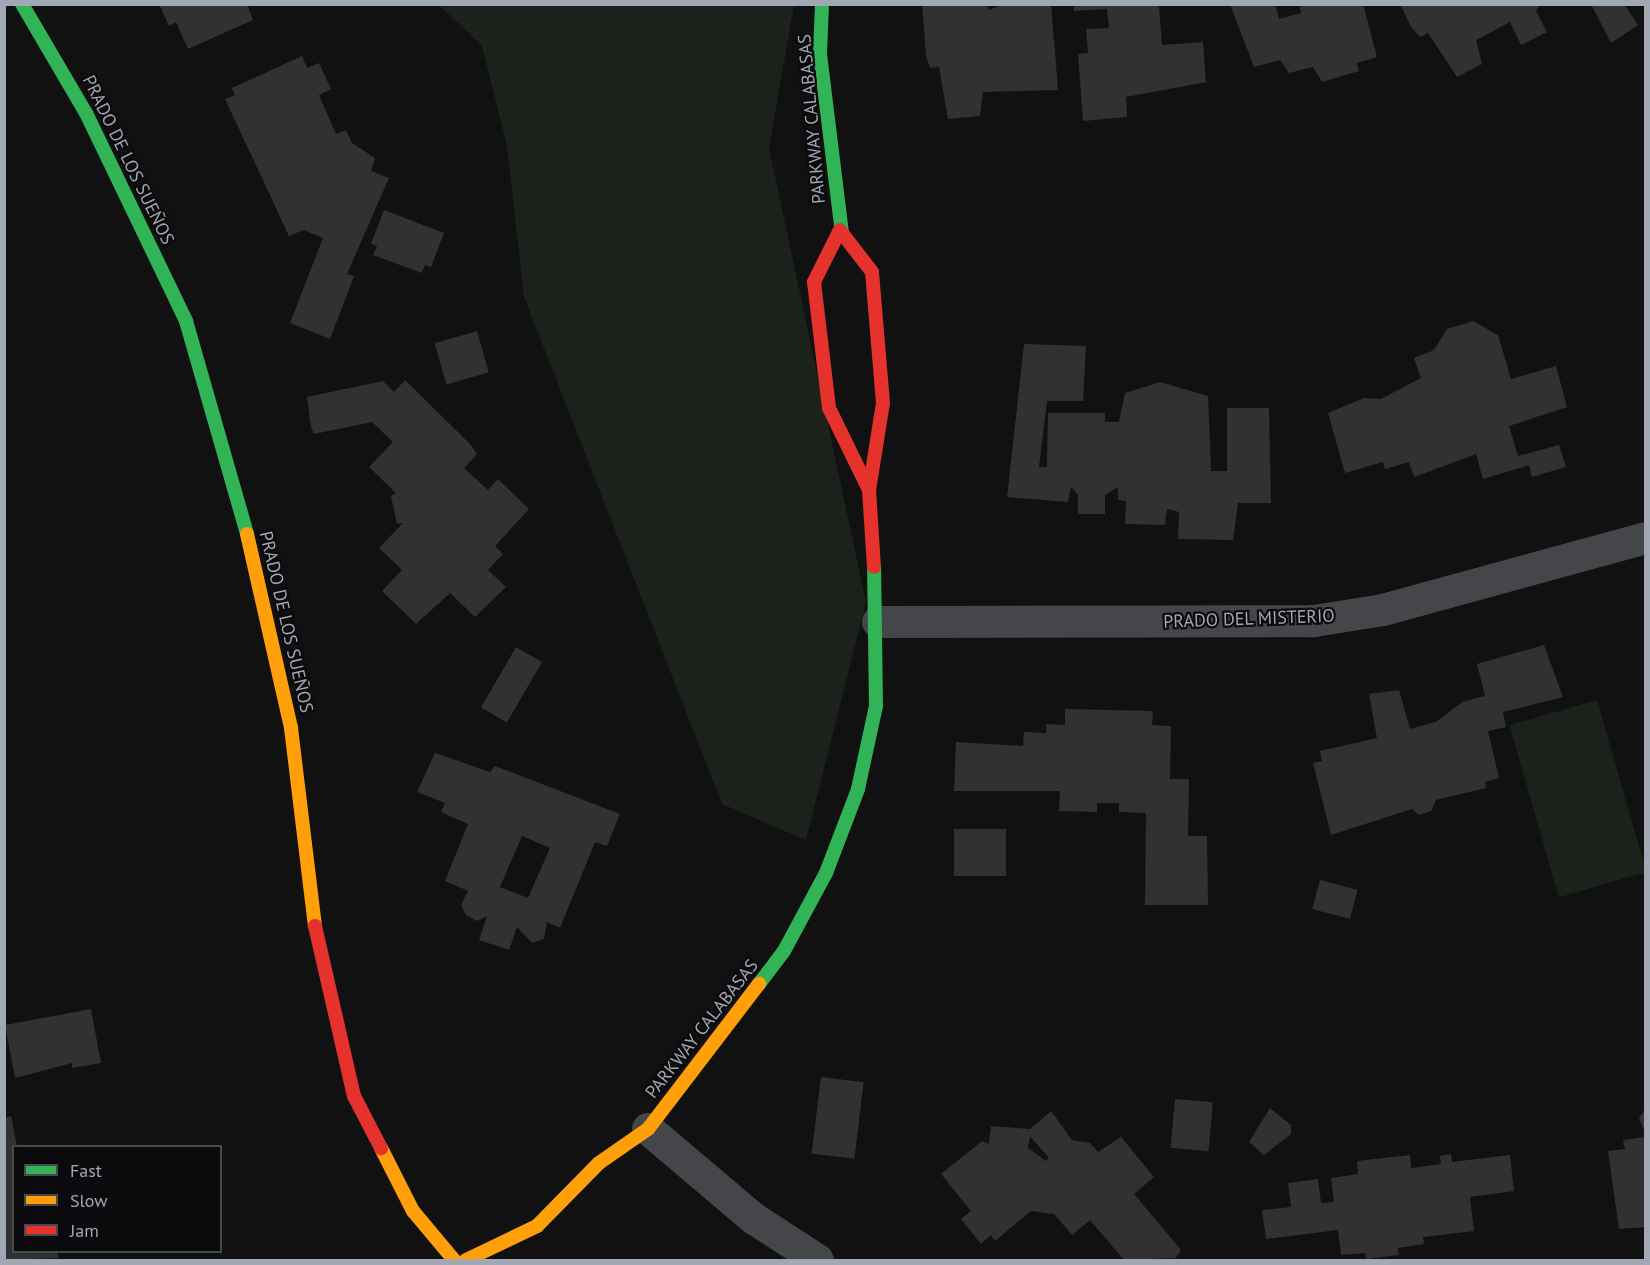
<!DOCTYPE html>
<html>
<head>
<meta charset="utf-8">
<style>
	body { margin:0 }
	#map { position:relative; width:1650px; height:1265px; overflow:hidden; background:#111; font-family:"PT Sans",sans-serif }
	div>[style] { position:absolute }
	.green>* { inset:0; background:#1b211b; transform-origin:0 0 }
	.building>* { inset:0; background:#313133; transform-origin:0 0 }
	.street>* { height:32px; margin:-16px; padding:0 16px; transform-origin:16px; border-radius:16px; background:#45464a }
	.fast>* { height:14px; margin:-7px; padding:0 7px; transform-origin:7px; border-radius:7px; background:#30b455 }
	.slow>* { height:14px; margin:-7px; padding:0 7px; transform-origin:7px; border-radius:7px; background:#ff9f0a }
	.jam>* { height:14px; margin:-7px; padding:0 7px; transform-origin:7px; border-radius:7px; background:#e5322d }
	span { translate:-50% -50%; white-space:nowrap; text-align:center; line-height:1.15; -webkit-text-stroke:4.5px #0b0b0d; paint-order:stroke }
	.street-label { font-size:18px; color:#a1a7b3 }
	.frame { position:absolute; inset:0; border:6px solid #a1a7b3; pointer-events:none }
	.legend { position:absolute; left:12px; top:1145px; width:210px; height:108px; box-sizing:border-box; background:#0b0b0d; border:2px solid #47494f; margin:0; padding:8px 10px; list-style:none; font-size:18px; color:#a1a7b3 }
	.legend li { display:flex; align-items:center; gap:12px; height:30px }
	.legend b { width:30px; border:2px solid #47494f }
</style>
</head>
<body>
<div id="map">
	<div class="green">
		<div style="clip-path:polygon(439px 5px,794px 5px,769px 148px,866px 602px,806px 840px,722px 804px,524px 297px,507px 146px,482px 46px)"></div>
		<div style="left:1597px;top:700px;width:179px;height:91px;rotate:74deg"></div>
	</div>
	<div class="building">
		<div style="clip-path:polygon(159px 4px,247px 4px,253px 20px,188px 49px,176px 22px,169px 26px)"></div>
		<div style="clip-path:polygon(922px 4px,988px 4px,989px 10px,1004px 4px,1051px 4px,1058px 90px,983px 92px,980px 116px,948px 119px,939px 67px,930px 68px,926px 56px)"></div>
		<div style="clip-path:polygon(1230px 4px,1275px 4px,1279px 19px,1301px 13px,1299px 4px,1363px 4px,1377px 57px,1357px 63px,1359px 71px,1322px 82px,1313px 67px,1289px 73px,1280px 60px,1254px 67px)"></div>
		<div style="clip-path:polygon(1400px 4px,1541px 4px,1536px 11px,1547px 32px,1521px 45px,1510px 22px,1476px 40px,1482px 64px,1457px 77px,1428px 33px,1420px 37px,1411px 27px)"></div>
		<div style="clip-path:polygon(1591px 4px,1624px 4px,1638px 25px,1611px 43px)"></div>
		<div style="clip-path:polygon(1074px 5px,1159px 5px,1162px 45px,1203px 42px,1206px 82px,1126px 97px,1127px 117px,1083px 121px,1078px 54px,1088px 53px,1086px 29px,1109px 28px,1107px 9px,1074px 11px)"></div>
		<div style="clip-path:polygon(302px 56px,307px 68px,319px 63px,331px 89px,319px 95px,336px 134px,346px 130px,352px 143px,375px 158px,371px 171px,389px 178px,347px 274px,354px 276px,330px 339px,290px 323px,323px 238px,304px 230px,289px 236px,225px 99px,235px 95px,232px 88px)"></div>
		<div style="clip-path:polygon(384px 210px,444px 233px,431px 267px,425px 265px,422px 273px,373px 255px,377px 246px,371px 244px)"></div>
		<div style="clip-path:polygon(1473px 321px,1498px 335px,1511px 379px,1556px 366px,1567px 407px,1509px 426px,1518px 456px,1559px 445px,1566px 467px,1532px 477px,1529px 465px,1483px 479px,1476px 454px,1414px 477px,1409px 462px,1385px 469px,1383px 462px,1345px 473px,1328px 413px,1364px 398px,1381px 399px,1421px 378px,1414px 358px,1434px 350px,1447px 329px)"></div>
		<div style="left:477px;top:331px;width:43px;height:44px;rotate:74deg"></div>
		<div style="clip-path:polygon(1024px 344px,1086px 346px,1083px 401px,1047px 401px,1039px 467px,1047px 467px,1048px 413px,1105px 413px,1105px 422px,1119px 422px,1125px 393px,1160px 382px,1208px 396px,1211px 471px,1227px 471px,1227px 408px,1269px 408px,1271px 503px,1238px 503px,1233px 540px,1178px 539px,1179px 512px,1167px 509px,1165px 525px,1125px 524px,1126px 501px,1118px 500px,1118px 487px,1105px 495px,1105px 514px,1078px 514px,1078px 495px,1071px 487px,1068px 502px,1007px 497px)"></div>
		<div style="clip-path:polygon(405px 380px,470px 444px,477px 454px,464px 468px,488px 490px,498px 479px,529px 509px,495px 546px,503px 554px,488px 570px,506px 587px,475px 617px,450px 593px,416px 624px,382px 591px,402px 570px,379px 548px,403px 523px,397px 524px,391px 496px,396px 493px,369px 467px,393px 442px,372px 422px,314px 434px,311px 427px,307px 397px,383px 381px,394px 392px)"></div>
		<div style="clip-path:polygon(1544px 645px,1563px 697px,1503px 712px,1506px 727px,1488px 731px,1499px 778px,1485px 782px,1486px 788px,1436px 800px,1431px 811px,1419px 815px,1412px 809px,1331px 835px,1313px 763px,1322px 761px,1320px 751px,1377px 738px,1369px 694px,1399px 690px,1410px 729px,1436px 722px,1462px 702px,1485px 696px,1477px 664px)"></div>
		<div style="left:516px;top:647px;width:30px;height:70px;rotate:30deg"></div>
		<div style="clip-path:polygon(1065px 709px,1153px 711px,1152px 725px,1171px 726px,1170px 779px,1189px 779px,1188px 836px,1207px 836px,1208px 905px,1145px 905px,1146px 813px,1119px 812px,1119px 803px,1097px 803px,1097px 812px,1059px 811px,1060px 791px,954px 791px,956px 742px,1023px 746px,1024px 732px,1046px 733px,1046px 724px,1065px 725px)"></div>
		<div style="clip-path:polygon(evenodd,435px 753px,490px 772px,495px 766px,620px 814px,607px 846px,595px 842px,560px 928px,547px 922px,544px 939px,532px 943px,517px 927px,509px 950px,479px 940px,487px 916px,477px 921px,466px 915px,461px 905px,468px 891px,445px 881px,468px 824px,441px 812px,445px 803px,417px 792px,435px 753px,522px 836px,550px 848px,528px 898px,500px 887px,522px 836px)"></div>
		<div style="left:1006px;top:829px;width:47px;height:52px;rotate:90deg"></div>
		<div style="left:1320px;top:880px;width:39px;height:30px;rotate:15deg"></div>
		<div style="clip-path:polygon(91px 1009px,101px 1063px,72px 1068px,72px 1063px,15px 1078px,5px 1025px)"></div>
		<div style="left:821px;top:1077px;width:43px;height:77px;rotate:7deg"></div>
		<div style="left:1175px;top:1099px;width:38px;height:49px;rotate:5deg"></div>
		<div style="clip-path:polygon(1270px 1108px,1291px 1125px,1291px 1134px,1264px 1155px,1249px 1142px)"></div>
		<div style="clip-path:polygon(1646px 1108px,1646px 1135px,1639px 1118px)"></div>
		<div style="clip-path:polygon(evenodd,1051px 1111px,1072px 1140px,1090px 1143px,1098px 1152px,1121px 1137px,1154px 1177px,1134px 1194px,1181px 1250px,1176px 1258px,1124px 1260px,1090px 1220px,1072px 1235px,1054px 1214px,1031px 1211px,995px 1241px,991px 1235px,981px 1244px,961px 1219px,971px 1211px,941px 1174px,982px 1141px,989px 1144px,991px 1126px,1030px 1129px,1051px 1111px,1030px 1136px,1049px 1158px,1046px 1161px,1028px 1148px,1030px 1136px)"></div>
		<div style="clip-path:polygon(11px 1116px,17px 1146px,14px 1252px,57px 1252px,59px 1258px,4px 1260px,4px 1118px)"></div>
		<div style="clip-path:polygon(1646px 1137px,1646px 1227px,1619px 1229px,1608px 1151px,1625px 1149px,1623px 1140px)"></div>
		<div style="clip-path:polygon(1451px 1154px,1452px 1162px,1510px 1155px,1514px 1191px,1470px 1197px,1474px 1231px,1423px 1237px,1424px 1244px,1398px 1248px,1399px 1255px,1366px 1259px,1365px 1253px,1341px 1255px,1338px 1230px,1266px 1239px,1262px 1210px,1291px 1207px,1288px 1183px,1318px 1179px,1321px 1203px,1334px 1202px,1331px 1178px,1358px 1174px,1357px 1161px,1410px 1155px,1411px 1168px,1441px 1164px,1440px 1156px)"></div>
	</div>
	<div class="street">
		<div style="left:878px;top:622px;width:436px;rotate:-0.1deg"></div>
		<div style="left:1314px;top:621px;width:70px;rotate:-9.1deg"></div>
		<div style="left:1383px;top:610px;width:273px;rotate:-15.3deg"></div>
		<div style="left:648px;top:1129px;width:138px;rotate:40.3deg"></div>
		<div style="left:753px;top:1218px;width:77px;rotate:32.9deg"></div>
	</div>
	<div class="fast">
		<div style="left:22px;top:4px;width:126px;rotate:59.6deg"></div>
		<div style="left:86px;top:113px;width:231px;rotate:64.3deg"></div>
		<div style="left:186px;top:321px;width:222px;rotate:74deg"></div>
		<div style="left:822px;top:4px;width:50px;rotate:92.3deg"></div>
		<div style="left:820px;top:54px;width:180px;rotate:83deg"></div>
		<div style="left:759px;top:984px;width:41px;rotate:-52.9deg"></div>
		<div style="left:784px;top:951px;width:89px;rotate:-61.7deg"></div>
		<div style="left:826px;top:873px;width:90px;rotate:-69.1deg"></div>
		<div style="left:858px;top:789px;width:85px;rotate:-77.8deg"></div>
		<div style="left:876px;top:706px;width:139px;rotate:-90.8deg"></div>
	</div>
	<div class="slow">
		<div style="left:247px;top:534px;width:199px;rotate:77.2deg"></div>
		<div style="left:291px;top:728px;width:199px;rotate:83.1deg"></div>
		<div style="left:381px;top:1148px;width:71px;rotate:63.1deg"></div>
		<div style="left:413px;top:1211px;width:64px;rotate:50.1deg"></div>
		<div style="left:466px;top:1260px;width:79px;rotate:-25.6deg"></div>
		<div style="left:537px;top:1226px;width:88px;rotate:-45.5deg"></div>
		<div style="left:599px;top:1163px;width:60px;rotate:-34.8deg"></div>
		<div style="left:648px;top:1129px;width:183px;rotate:-52.6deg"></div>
	</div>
	<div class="jam">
		<div style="left:840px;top:230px;width:58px;rotate:116.6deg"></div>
		<div style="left:814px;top:282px;width:127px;rotate:83.2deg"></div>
		<div style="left:829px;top:408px;width:91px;rotate:64deg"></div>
		<div style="left:842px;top:233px;width:49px;rotate:52.4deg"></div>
		<div style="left:872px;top:272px;width:131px;rotate:85.2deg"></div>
		<div style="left:883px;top:403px;width:88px;rotate:99.1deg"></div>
		<div style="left:869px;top:490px;width:77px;rotate:86.3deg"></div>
		<div style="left:315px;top:926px;width:174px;rotate:77.1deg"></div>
		<div style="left:354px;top:1096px;width:59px;rotate:62.6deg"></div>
	</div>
	<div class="street-label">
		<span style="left:812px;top:119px;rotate:-95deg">PARKWAY CALABASAS</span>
		<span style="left:128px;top:160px;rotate:64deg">PRADO DE LOS SUEÑOS</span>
		<span style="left:1249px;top:619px;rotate:-2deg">PRADO DEL MISTERIO</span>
		<span style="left:286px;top:622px;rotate:77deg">PRADO DE LOS SUEÑOS</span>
		<span style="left:702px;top:1029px;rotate:-52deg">PARKWAY CALABASAS</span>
	</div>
	<div class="frame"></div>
	<ul class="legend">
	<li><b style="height:8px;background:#30b455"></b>Fast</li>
	<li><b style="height:8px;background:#ff9f0a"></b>Slow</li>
	<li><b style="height:8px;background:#e5322d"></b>Jam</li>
	</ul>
</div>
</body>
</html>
